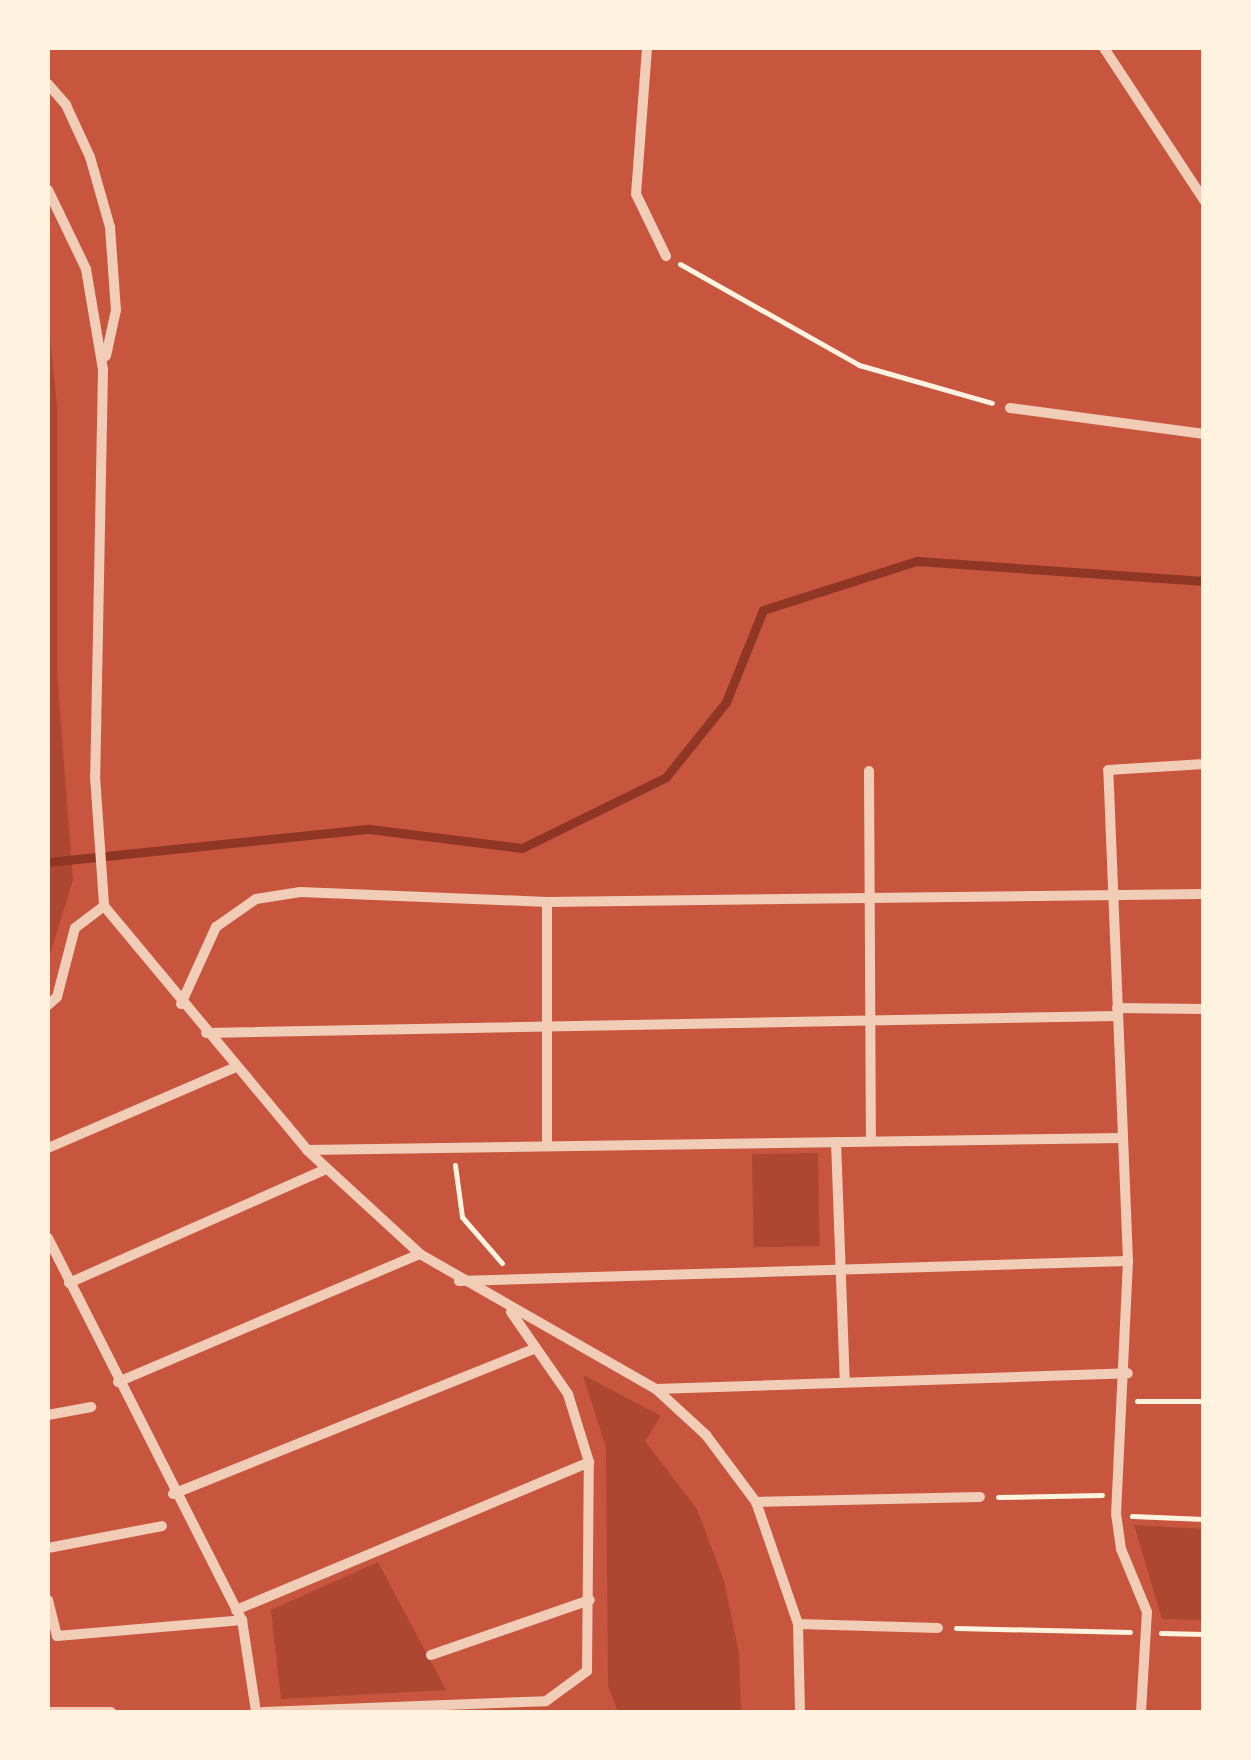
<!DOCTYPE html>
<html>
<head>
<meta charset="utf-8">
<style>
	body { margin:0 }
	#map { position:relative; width:1251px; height:1760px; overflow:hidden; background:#c8553d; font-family:Inter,sans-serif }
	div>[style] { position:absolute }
	.green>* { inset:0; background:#ae4732; transform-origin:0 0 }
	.stream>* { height:9px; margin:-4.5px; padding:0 4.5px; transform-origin:4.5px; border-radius:4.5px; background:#8f3625 }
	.path>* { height:5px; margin:-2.5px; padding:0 2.5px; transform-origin:2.5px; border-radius:2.5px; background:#fff3e0 }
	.minor>* { height:10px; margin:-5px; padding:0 5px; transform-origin:5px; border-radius:5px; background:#f1ccb7 }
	span { translate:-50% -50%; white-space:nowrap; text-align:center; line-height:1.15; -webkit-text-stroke:8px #fff3e0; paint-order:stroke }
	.frame { position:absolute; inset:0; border:50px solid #fff3e0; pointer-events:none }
</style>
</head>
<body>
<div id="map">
	<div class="green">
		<div style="clip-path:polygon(48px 318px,57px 406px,57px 673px,73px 880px,48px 961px)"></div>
		<div style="left:818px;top:1153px;width:93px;height:66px;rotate:89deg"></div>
		<div style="clip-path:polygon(583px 1375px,661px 1416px,645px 1441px,697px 1509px,724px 1581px,739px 1653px,741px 1712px,618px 1712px,608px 1685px,606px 1448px)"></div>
		<div style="clip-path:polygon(1134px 1525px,1203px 1529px,1203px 1620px,1162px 1619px)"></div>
		<div style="clip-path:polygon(378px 1562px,446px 1690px,281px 1699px,271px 1610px)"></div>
	</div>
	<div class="stream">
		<div style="left:48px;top:862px;width:323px;rotate:-5.9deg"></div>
		<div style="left:369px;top:829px;width:154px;rotate:7.1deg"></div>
		<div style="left:522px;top:848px;width:161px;rotate:-26.2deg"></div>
		<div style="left:666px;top:777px;width:96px;rotate:-51.3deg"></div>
		<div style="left:726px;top:702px;width:99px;rotate:-68.1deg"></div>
		<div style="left:763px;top:610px;width:162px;rotate:-17.7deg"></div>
		<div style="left:917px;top:561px;width:288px;rotate:4deg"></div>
	</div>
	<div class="path">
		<div style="left:680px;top:264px;width:206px;rotate:29.4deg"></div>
		<div style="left:859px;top:365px;width:138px;rotate:15.9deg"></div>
		<div style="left:455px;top:1165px;width:52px;rotate:82.3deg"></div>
		<div style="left:462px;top:1217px;width:61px;rotate:49deg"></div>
		<div style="left:1137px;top:1401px;width:67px"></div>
		<div style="left:998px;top:1497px;width:104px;rotate:-1.1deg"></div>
		<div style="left:1132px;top:1516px;width:72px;rotate:2.4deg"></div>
		<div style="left:956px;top:1628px;width:174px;rotate:1.3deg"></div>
		<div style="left:1161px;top:1633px;width:43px;rotate:1.3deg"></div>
	</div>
	<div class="minor">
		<div style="left:647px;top:48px;width:146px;rotate:94.3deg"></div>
		<div style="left:636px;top:194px;width:69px;rotate:64.2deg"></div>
		<div style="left:1104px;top:48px;width:182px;rotate:56.7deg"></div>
		<div style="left:48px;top:84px;width:28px;rotate:49deg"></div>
		<div style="left:66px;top:105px;width:57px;rotate:65.2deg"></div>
		<div style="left:90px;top:157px;width:73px;rotate:74.1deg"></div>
		<div style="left:110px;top:227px;width:83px;rotate:85.9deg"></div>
		<div style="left:116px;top:310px;width:47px;rotate:102.3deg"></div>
		<div style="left:48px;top:190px;width:88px;rotate:64.3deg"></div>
		<div style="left:86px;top:269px;width:102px;rotate:80.4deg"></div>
		<div style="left:103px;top:370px;width:406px;rotate:91.1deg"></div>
		<div style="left:95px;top:776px;width:130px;rotate:86deg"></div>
		<div style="left:104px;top:906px;width:317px;rotate:50.2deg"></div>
		<div style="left:307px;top:1150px;width:154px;rotate:42.6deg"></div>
		<div style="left:420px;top:1254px;width:272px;rotate:29.8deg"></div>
		<div style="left:656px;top:1389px;width:68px;rotate:42.6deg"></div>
		<div style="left:706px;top:1435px;width:84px;rotate:53.3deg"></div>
		<div style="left:756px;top:1502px;width:129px;rotate:71deg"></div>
		<div style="left:798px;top:1624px;width:88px;rotate:88.7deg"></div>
		<div style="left:1010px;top:408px;width:196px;rotate:7.6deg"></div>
		<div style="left:869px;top:771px;width:370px;rotate:89.7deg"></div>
		<div style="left:181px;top:1004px;width:85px;rotate:-65.6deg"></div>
		<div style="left:216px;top:927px;width:49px;rotate:-35deg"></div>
		<div style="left:256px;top:899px;width:45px;rotate:-9deg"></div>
		<div style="left:300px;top:892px;width:247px;rotate:2.3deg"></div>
		<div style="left:547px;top:902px;width:657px;rotate:-0.7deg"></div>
		<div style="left:48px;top:1005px;width:12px;rotate:-42deg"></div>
		<div style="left:57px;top:997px;width:71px;rotate:-75.4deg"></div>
		<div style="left:75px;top:928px;width:36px;rotate:-37deg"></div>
		<div style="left:1117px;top:1008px;width:87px;rotate:0.7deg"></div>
		<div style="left:206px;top:1033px;width:911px;rotate:-1.07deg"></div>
		<div style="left:836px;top:1142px;width:240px;rotate:87.9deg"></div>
		<div style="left:547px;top:1146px;width:244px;rotate:-90deg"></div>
		<div style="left:48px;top:1148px;width:205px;rotate:-23.3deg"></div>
		<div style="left:307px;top:1150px;width:816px;rotate:-0.84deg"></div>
		<div style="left:48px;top:1238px;width:428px;rotate:63.1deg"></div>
		<div style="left:242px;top:1620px;width:93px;rotate:81.3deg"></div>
		<div style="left:459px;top:1281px;width:669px;rotate:-1.71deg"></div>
		<div style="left:69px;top:1283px;width:281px;rotate:-23.9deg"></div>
		<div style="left:118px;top:1382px;width:328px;rotate:-23deg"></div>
		<div style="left:656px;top:1389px;width:472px;rotate:-1.9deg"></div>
		<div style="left:48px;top:1415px;width:44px;rotate:-10.5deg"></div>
		<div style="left:173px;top:1494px;width:391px;rotate:-21.9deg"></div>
		<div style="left:756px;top:1502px;width:224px;rotate:-1.3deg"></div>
		<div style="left:48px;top:1548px;width:116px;rotate:-10.9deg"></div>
		<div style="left:48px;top:1600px;width:37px;rotate:76deg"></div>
		<div style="left:57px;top:1636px;width:186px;rotate:-4.9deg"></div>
		<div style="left:236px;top:1610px;width:383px;rotate:-22.7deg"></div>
		<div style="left:798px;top:1624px;width:140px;rotate:1.6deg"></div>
		<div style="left:431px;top:1655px;width:168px;rotate:-19.1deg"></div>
		<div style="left:48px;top:1712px;width:63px"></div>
		<div style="left:263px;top:1712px;width:283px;rotate:-2.2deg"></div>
		<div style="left:546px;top:1701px;width:51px;rotate:-36.2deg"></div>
		<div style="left:587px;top:1671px;width:209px;rotate:-89.5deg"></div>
		<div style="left:589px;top:1462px;width:71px;rotate:-107.2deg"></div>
		<div style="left:568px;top:1394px;width:100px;rotate:-124.8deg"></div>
		<div style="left:1141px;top:1712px;width:100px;rotate:-86.6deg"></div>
		<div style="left:1147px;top:1612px;width:68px;rotate:-112.4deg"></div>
		<div style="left:1121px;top:1549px;width:34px;rotate:-98deg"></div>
		<div style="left:1116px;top:1515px;width:254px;rotate:-87.3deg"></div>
		<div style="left:1128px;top:1261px;width:491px;rotate:-92.3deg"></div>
		<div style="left:1108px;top:770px;width:96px;rotate:-3.6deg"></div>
	</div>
	<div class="frame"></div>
</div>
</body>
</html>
